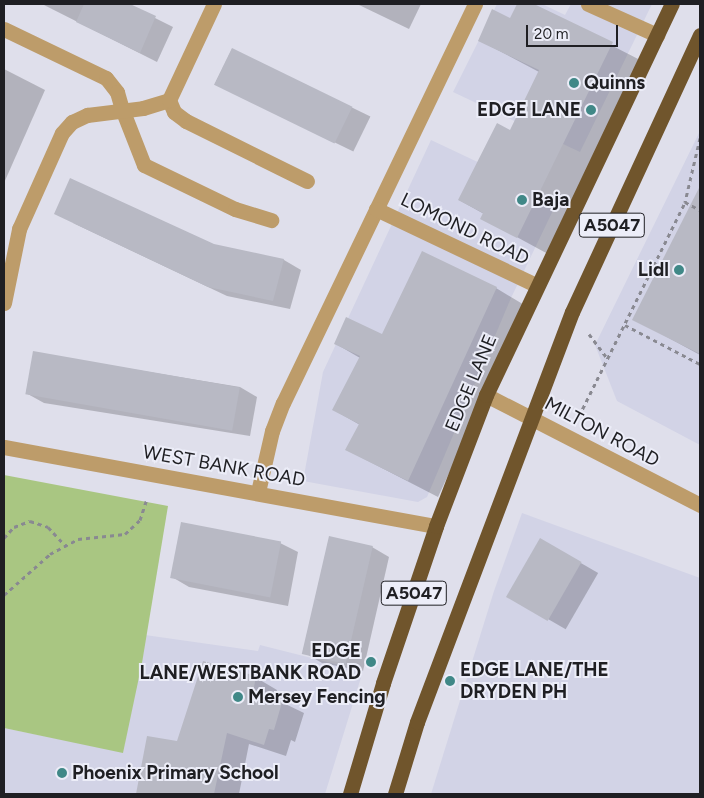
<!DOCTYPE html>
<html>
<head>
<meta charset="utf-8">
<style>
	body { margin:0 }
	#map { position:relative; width:704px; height:798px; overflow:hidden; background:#dfdfeb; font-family:Figtree,sans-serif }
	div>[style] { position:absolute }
	.built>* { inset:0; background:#d2d3e6 }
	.green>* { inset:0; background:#a9c682 }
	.shadow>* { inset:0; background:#0003; transform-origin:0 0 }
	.building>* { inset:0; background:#b8b9c4; transform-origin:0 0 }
	.path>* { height:3px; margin-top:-1.5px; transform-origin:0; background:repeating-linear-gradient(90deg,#898991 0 4px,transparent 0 8px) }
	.lane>* { height:15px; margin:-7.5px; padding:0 7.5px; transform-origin:7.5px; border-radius:7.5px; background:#bd9c6a }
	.street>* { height:15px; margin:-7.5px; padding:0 7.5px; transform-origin:7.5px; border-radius:7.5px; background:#bd9c6a }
	.highway>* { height:15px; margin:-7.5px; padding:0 7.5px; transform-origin:7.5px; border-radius:7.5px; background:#70552c }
	.dots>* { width:14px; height:14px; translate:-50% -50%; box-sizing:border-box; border:2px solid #ecedf8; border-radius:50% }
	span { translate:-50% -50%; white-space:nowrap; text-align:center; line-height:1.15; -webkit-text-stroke:4px #ecedf8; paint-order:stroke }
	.shield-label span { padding:1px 4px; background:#ecedf8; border:1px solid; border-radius:4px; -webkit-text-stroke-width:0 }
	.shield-label { font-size:18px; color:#1f1f23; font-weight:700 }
	.poi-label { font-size:19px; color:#1f1f23; font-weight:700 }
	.left { translate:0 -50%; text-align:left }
	.right { translate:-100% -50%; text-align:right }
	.street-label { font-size:19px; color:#1f1f23 }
	.frame { position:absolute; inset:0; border:5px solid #1f1f23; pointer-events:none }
	.scale { position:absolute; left:526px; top:25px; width:92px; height:22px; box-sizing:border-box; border:2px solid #1f1f23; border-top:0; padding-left:6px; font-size:15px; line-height:18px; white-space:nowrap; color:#1f1f23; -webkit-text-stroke:4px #ecedf8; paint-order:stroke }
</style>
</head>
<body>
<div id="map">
	<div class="built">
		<div style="clip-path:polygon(497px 4px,542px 4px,565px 15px,571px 4px,652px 4px,580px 152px,453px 92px)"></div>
		<div style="clip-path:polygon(700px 131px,700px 445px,617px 401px,595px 345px)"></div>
		<div style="clip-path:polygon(431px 140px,558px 200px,511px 298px,427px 497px,418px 502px,303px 481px,323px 372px)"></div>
		<div style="clip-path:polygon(522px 513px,700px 578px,700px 794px,431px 794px,494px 591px)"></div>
		<div style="clip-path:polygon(145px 635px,258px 651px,260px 645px,363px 671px,325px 794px,4px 794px,4px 728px,123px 752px)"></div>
	</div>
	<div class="green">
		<div style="clip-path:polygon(4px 475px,168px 506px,142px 663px,123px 753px,4px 728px)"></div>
	</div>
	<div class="shadow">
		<div style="clip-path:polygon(42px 4px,127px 4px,173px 27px,157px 62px)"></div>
		<div style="clip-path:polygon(357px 4px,421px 4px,409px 29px)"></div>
		<div style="clip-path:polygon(518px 4px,531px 4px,642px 61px,548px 254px,482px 218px,484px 214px,459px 200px,511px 132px,539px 72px,479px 40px,510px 20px)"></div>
		<div style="left:232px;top:49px;width:154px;height:39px;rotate:26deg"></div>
		<div style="clip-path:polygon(4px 69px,45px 90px,4px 183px)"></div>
		<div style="clip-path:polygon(687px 215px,700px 221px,700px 355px,634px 319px)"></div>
		<div style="clip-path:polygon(73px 223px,213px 245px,284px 260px,301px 270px,290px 309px,227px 296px)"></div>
		<div style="clip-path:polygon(496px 288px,526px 306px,438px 497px,347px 450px,360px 425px,334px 410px,360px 358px,336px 344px,383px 336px)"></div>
		<div style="clip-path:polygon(34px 353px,240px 387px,257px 397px,250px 436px,44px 403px,26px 393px)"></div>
		<div style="left:541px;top:540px;width:66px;height:65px;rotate:30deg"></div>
		<div style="clip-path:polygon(280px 543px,298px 552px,288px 606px,189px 587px,172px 577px)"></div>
		<div style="clip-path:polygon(372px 547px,389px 557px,363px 671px,322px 663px,305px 653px)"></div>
		<div style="clip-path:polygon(255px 677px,277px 690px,275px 699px,304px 713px,295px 742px,291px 740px,286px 756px,249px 744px,239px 794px,138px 794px,148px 738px,178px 743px)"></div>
	</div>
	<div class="building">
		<div style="clip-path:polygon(84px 4px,130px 4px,156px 16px,140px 53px,76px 22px)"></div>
		<div style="clip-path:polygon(517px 4px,534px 4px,613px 42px,517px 238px,480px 219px,483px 213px,458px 200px,497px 123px,510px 130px,539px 70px,478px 41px,492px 9px,510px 18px)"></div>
		<div style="left:232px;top:48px;width:134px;height:41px;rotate:26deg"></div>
		<div style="clip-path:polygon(70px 178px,214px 244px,284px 259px,273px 301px,208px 287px,54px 214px)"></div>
		<div style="clip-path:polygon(700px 186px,700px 354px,632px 320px)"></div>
		<div style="clip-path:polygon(422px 251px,497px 287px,408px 481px,345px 450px,359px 424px,332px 410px,360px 356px,334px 344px,346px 317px,382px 334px)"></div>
		<div style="left:33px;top:351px;width:210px;height:44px;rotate:10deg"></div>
		<div style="left:181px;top:522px;width:102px;height:57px;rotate:11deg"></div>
		<div style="left:329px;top:536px;width:45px;height:121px;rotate:13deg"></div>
		<div style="left:540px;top:538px;width:48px;height:68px;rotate:30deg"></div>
		<div style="clip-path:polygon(203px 661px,256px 676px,253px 693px,283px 699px,274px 730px,269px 729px,264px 745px,227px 733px,214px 794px,136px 794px,147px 736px,177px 741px)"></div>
	</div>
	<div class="path">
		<div style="left:700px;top:138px;width:66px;rotate:103.2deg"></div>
		<div style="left:685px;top:202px;width:17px;rotate:28deg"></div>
		<div style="left:625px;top:325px;width:85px;rotate:27.5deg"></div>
		<div style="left:589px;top:334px;width:31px;rotate:53deg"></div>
		<div style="left:579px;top:416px;width:239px;rotate:-63.6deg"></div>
		<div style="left:4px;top:538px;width:15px;rotate:-48deg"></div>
		<div style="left:14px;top:527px;width:17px;rotate:-21deg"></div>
		<div style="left:30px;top:521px;width:19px;rotate:18deg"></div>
		<div style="left:48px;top:527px;width:26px;rotate:47deg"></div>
		<div style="left:4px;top:595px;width:62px;rotate:-41.7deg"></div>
		<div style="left:50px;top:554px;width:32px;rotate:-28deg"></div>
		<div style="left:78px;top:539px;width:47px;rotate:-6.1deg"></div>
		<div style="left:125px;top:534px;width:21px;rotate:-43deg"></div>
		<div style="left:140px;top:520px;width:20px;rotate:-72deg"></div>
	</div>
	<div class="lane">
		<div style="left:169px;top:100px;width:13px;rotate:67deg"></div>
		<div style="left:174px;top:112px;width:15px;rotate:37deg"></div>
		<div style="left:186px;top:121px;width:135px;rotate:26.4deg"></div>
		<div style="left:122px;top:109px;width:60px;rotate:68.6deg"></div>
		<div style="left:144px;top:165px;width:101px;rotate:25.8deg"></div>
		<div style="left:235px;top:209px;width:38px;rotate:17deg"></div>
		<div style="left:258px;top:492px;width:63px;rotate:-77.1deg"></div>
		<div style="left:272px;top:431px;width:30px;rotate:-69deg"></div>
		<div style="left:283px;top:403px;width:443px;rotate:-64.3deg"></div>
	</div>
	<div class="street">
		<div style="left:588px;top:4px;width:76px;rotate:24.2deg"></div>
		<div style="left:4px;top:29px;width:113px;rotate:25.7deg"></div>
		<div style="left:106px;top:78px;width:18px;rotate:52deg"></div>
		<div style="left:117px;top:92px;width:18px;rotate:74deg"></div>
		<div style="left:376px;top:209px;width:177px;rotate:25.4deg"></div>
		<div style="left:4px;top:303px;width:76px;rotate:-78.5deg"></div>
		<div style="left:19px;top:229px;width:105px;rotate:-65.9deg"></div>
		<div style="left:62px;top:133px;width:15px;rotate:-48deg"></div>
		<div style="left:72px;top:122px;width:17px;rotate:-25deg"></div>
		<div style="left:87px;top:115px;width:56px;rotate:-7.1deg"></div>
		<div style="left:143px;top:108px;width:27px;rotate:-17deg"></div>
		<div style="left:169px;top:100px;width:106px;rotate:-64.9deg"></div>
		<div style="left:486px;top:395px;width:241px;rotate:27.2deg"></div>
		<div style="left:4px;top:447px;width:439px;rotate:10.4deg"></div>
	</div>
	<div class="highway">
		<div style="left:350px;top:794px;width:116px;rotate:-73.4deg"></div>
		<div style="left:383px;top:683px;width:166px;rotate:-71.3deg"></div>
		<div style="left:436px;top:526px;width:140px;rotate:-69.1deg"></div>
		<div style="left:486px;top:395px;width:433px;rotate:-64.6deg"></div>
		<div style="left:395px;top:794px;width:75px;rotate:-73deg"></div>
		<div style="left:417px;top:722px;width:438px;rotate:-69.3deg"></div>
		<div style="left:572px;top:312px;width:305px;rotate:-65.2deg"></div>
	</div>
	<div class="dots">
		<div style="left:574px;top:83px;background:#408887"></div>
		<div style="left:591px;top:110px;background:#408887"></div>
		<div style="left:522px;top:200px;background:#408887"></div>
		<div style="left:679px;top:270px;background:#408887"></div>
		<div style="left:371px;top:662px;background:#408887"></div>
		<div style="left:450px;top:681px;background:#408887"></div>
		<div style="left:238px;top:697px;background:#408887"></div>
		<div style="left:62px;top:773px;background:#408887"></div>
	</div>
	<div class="shield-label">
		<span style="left:612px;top:225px">A5047</span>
		<span style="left:414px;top:593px">A5047</span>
	</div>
	<div class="poi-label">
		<span class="left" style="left:584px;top:83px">Quinns</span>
		<span class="right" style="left:581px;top:110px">EDGE LANE</span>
		<span class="left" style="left:532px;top:200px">Baja</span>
		<span class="right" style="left:669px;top:270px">Lidl</span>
		<span class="right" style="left:361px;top:662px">EDGE<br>LANE/WESTBANK ROAD</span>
		<span class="left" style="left:460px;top:681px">EDGE LANE/THE<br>DRYDEN PH</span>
		<span class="left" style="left:248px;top:697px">Mersey Fencing</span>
		<span class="left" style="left:72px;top:773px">Phoenix Primary School</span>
	</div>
	<div class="street-label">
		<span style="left:465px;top:229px;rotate:26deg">LOMOND ROAD</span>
		<span style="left:471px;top:383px;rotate:-67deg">EDGE LANE</span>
		<span style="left:602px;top:432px;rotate:28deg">MILTON ROAD</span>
		<span style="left:224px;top:466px;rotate:10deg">WEST BANK ROAD</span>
	</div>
	<div class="frame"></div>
	<div class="scale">20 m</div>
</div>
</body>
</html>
